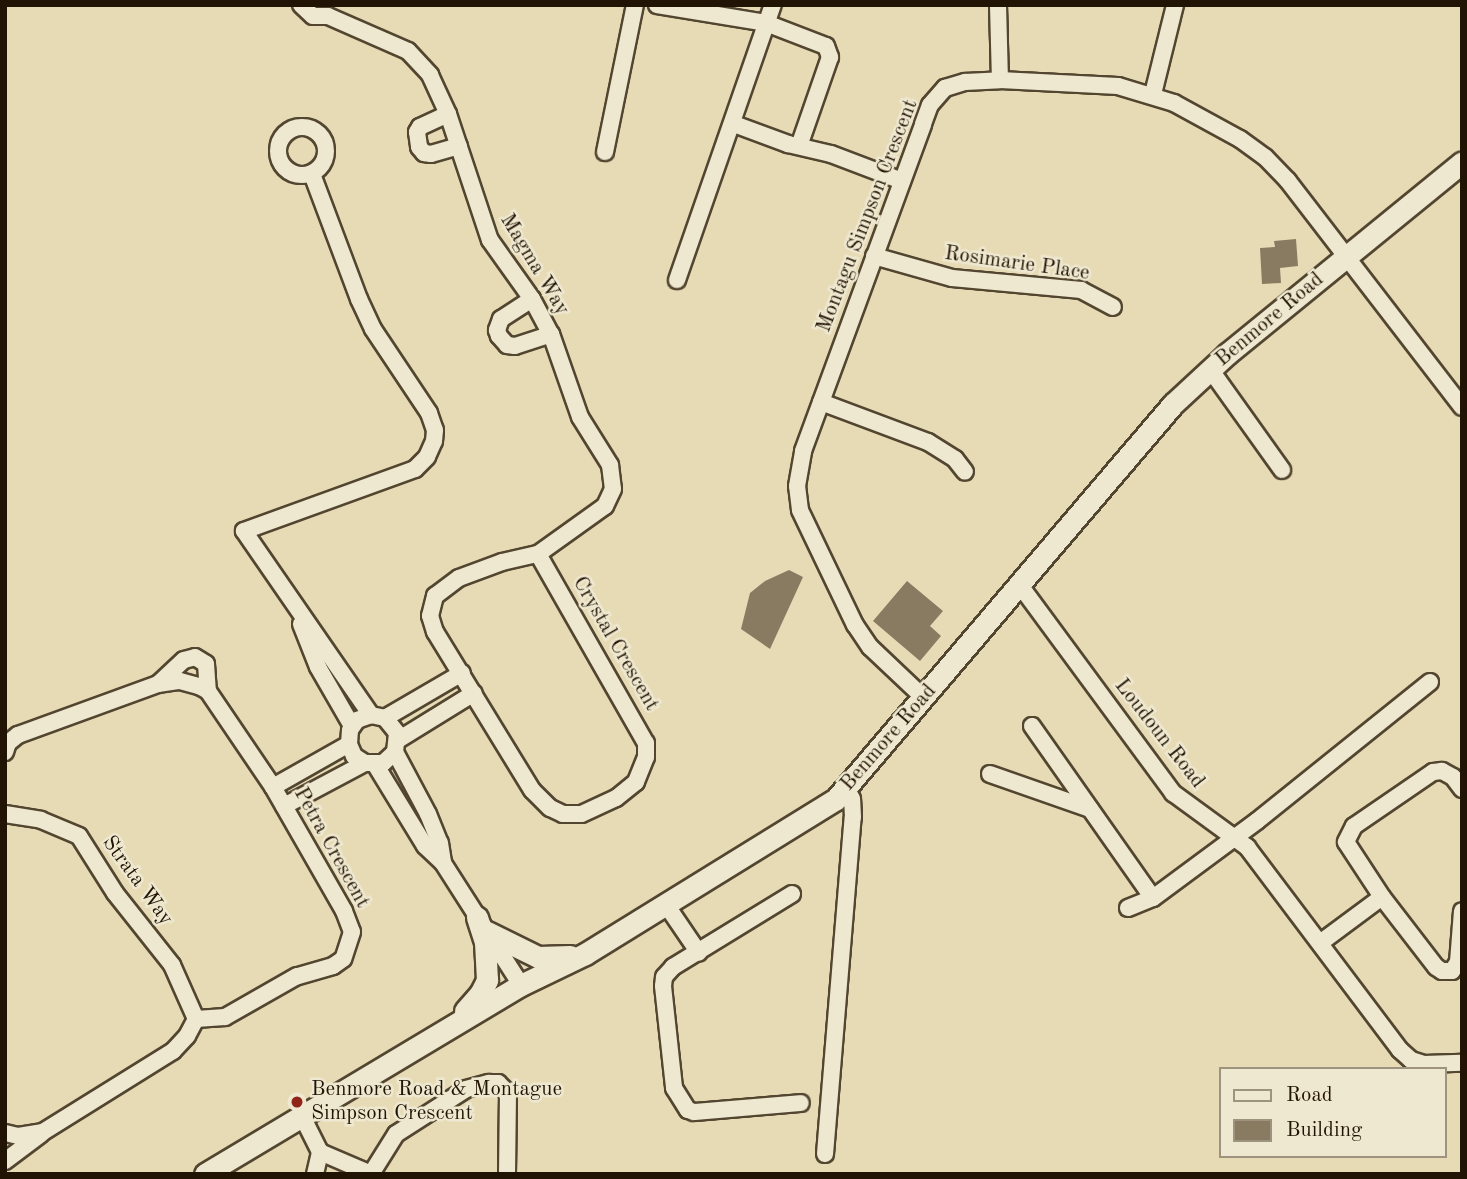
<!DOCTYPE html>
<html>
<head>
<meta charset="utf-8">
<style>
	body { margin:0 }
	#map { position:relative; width:1467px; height:1179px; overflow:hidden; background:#e7dbb6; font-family:"Old Standard TT",serif }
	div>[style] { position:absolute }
	.building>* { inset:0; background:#887b61 }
	.roads { filter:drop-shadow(2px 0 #534630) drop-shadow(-2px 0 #534630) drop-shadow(0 2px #534630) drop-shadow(0 -2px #534630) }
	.minor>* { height:16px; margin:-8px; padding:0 8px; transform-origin:8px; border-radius:8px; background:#efe8d0 }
	.minor>.ring { margin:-8px; padding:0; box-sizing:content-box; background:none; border:16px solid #efe8d0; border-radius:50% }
	.tertiary>* { height:21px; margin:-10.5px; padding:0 10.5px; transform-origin:10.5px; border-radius:10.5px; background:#efe8d0 }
	.dots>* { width:19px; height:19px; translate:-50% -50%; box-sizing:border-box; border:4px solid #efe8d0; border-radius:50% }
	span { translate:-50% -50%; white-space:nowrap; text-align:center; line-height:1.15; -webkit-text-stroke:5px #efe8d0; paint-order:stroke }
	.street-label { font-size:21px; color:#221404 }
	.poi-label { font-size:21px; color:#221404 }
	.left { translate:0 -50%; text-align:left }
	.frame { position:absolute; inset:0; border:7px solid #221404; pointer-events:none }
	.legend { position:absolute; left:1219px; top:1067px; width:228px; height:91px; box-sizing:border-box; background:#efe8d0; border:2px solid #9d937e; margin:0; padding:9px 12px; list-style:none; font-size:21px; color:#221404 }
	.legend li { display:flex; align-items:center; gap:14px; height:35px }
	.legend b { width:35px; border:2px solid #9d937e }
</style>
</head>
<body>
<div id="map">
	<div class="building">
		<div style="clip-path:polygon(1296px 239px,1298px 266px,1280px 268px,1281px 283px,1262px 284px,1260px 248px,1275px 247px,1274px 241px)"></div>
		<div style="clip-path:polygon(789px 570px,803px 577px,770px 649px,741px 629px,750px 593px,765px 581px)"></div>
		<div style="clip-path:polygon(907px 581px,943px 611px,930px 626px,941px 636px,920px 661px,873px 621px)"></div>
	</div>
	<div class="roads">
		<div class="minor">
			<div style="left:301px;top:5px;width:16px;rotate:43deg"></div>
			<div style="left:313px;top:16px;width:15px"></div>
			<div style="left:328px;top:16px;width:87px;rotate:23.6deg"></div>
			<div style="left:408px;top:51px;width:33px;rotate:47deg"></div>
			<div style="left:430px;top:75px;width:43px;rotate:65.2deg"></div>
			<div style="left:448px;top:114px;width:133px;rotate:71.6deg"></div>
			<div style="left:490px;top:240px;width:72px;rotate:54.6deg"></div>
			<div style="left:532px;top:299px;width:40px;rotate:62deg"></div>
			<div style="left:551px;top:334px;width:88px;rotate:70.7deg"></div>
			<div style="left:580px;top:417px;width:57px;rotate:58deg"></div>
			<div style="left:610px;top:465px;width:24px;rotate:83deg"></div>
			<div style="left:613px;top:489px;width:19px;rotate:115deg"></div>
			<div style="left:605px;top:506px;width:82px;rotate:144.4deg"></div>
			<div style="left:657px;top:5px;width:110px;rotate:9.4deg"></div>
			<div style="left:766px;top:23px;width:64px;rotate:21deg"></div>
			<div style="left:826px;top:46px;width:12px;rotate:70deg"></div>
			<div style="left:830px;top:57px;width:94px;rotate:109.2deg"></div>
			<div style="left:998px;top:5px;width:75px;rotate:88.5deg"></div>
			<div style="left:1153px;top:94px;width:92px;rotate:-76.1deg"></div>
			<div style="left:448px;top:114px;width:31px;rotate:155deg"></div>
			<div style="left:420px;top:127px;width:6px;rotate:121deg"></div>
			<div style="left:417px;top:132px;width:15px;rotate:82deg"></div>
			<div style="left:419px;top:147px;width:8px;rotate:50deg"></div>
			<div style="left:424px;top:153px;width:7px;rotate:8deg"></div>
			<div style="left:431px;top:154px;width:29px;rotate:-16deg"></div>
			<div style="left:734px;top:124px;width:58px;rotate:20.3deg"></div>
			<div style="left:788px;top:144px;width:44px;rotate:13.1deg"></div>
			<div style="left:831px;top:154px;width:76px;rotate:20.8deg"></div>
			<div class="ring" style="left:278px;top:127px;width:32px;height:32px"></div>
			<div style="left:605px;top:152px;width:150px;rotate:-78.5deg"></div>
			<div style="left:312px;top:174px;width:134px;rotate:69.4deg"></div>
			<div style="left:359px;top:299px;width:33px;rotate:65deg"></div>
			<div style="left:373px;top:329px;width:101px;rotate:56.3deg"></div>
			<div style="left:429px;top:413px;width:18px;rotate:71deg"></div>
			<div style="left:435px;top:430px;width:11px;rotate:95deg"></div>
			<div style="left:434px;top:441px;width:17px;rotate:114deg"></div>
			<div style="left:427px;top:457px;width:17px;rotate:135deg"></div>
			<div style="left:415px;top:469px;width:182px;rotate:160.1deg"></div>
			<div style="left:244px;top:531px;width:224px;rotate:55.4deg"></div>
			<div style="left:874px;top:256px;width:81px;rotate:15.8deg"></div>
			<div style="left:952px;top:278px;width:130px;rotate:5.3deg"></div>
			<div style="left:1081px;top:290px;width:36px;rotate:28deg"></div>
			<div style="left:677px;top:280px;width:291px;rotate:-70.8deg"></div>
			<div style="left:532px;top:299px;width:37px;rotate:147deg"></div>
			<div style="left:501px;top:319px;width:12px;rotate:110deg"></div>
			<div style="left:497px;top:330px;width:6px;rotate:72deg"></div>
			<div style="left:499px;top:336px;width:12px;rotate:48deg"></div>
			<div style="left:507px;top:345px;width:8px;rotate:7deg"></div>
			<div style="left:515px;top:346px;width:38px;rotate:-18deg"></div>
			<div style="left:1210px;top:369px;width:124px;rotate:54.5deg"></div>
			<div style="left:821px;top:402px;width:114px;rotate:20.5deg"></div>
			<div style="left:928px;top:442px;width:32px;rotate:32deg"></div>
			<div style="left:955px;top:459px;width:16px;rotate:52deg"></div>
			<div style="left:538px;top:554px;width:218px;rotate:60.3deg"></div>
			<div style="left:646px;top:743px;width:14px;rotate:90deg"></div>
			<div style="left:646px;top:757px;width:27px;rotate:112deg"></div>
			<div style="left:636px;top:782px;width:26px;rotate:141deg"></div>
			<div style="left:616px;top:798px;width:38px;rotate:155deg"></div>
			<div style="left:581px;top:814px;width:18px;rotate:180deg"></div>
			<div style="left:563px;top:814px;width:14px;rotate:-155deg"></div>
			<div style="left:550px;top:808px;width:25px;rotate:-135deg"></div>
			<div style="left:532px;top:790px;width:185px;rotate:-121.5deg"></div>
			<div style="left:435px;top:632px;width:17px;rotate:-107deg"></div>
			<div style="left:430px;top:616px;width:21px;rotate:-76deg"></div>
			<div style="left:435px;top:596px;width:30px;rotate:-37deg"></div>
			<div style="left:459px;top:578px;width:46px;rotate:-20.4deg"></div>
			<div style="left:502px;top:562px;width:37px;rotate:-13deg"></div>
			<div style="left:1019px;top:584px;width:260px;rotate:53.6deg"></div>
			<div style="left:1173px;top:793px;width:92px;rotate:36.1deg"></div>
			<div style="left:1247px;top:847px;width:254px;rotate:53deg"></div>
			<div style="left:1400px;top:1050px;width:15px;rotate:42deg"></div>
			<div style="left:1411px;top:1060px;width:14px;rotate:17deg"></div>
			<div style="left:1424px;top:1064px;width:38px;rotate:-2deg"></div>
			<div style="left:301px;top:624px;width:46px;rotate:68.4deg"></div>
			<div style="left:318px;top:667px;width:68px;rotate:60deg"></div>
			<div style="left:158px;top:684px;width:35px;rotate:-43deg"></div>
			<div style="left:184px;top:660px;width:11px;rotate:-15deg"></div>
			<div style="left:195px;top:657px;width:13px;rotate:32deg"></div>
			<div style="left:206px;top:664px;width:27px;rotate:86deg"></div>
			<div style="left:924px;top:698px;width:74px;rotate:-136.6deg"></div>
			<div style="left:870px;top:647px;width:27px;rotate:-124deg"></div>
			<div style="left:855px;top:625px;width:127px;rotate:-115.6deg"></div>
			<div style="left:800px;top:510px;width:24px;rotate:-97deg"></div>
			<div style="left:797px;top:486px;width:36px;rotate:-80deg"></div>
			<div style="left:803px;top:451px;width:348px;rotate:-69.8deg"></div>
			<div style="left:923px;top:124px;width:20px;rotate:-70deg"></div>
			<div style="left:930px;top:105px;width:23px;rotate:-49deg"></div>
			<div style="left:945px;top:88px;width:21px;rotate:-17deg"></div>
			<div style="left:965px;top:82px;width:35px;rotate:-3deg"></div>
			<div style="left:1000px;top:80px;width:118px;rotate:2.9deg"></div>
			<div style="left:1118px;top:86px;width:59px;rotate:16.9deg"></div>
			<div style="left:1174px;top:103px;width:75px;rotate:28.6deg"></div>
			<div style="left:1240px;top:139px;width:31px;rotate:36deg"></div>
			<div style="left:1265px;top:157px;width:33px;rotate:46deg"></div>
			<div style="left:1288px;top:181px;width:285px;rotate:52.4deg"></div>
			<div style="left:385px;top:718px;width:19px;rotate:51deg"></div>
			<div style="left:397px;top:733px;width:19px;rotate:96deg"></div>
			<div style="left:395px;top:752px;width:16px;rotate:137deg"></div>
			<div style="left:383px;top:763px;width:18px;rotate:180deg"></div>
			<div style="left:365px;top:763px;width:13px;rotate:-148deg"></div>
			<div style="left:354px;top:756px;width:13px;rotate:-113deg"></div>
			<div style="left:349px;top:744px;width:14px;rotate:-86deg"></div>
			<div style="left:350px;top:730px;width:12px;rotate:-55deg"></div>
			<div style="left:357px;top:720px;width:15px;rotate:-20deg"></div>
			<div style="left:371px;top:715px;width:14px;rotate:12deg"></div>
			<div style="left:385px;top:718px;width:89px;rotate:-30.3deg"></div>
			<div style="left:1032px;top:726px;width:210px;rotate:54.9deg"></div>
			<div style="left:398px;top:740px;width:89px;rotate:-31.7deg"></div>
			<div style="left:5px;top:752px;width:9px;rotate:-72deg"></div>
			<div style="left:8px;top:743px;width:13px;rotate:-39deg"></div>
			<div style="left:18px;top:735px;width:149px;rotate:-20deg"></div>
			<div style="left:158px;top:684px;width:22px;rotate:-8deg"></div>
			<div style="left:180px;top:681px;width:20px;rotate:15deg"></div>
			<div style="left:199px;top:686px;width:10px;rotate:29deg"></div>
			<div style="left:208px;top:691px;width:116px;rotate:55.9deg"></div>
			<div style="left:273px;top:787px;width:143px;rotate:60.2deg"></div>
			<div style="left:344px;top:911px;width:22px;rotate:69deg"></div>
			<div style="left:352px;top:932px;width:28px;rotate:108deg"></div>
			<div style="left:343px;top:959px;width:12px;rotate:145deg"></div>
			<div style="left:333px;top:966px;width:37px;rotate:164deg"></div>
			<div style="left:297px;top:976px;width:83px;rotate:150.3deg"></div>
			<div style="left:225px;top:1017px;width:29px;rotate:176deg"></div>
			<div style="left:196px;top:1019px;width:19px;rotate:118deg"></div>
			<div style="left:187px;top:1036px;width:21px;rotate:133deg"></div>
			<div style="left:173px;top:1051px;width:153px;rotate:148.1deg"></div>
			<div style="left:43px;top:1132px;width:25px;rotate:171deg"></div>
			<div style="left:18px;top:1136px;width:13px;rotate:-167deg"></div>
			<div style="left:395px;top:752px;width:70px;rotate:62deg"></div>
			<div style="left:428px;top:814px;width:31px;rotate:68deg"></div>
			<div style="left:440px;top:843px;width:20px;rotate:81deg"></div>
			<div style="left:375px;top:764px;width:96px;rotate:58.6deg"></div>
			<div style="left:425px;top:846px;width:25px;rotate:43deg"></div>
			<div style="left:443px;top:863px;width:145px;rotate:57.4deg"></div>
			<div style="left:990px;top:774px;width:106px;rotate:19.3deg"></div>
			<div style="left:273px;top:787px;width:87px;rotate:-29.5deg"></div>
			<div style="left:1462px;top:789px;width:15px;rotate:-127deg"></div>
			<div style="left:1453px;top:777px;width:13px;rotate:-151deg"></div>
			<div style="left:1442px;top:771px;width:9px;rotate:174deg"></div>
			<div style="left:1433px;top:772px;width:96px;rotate:145.6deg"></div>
			<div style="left:1354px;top:826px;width:18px;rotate:117deg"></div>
			<div style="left:1346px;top:842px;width:66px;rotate:56.8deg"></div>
			<div style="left:1382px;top:897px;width:88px;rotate:52.4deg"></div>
			<div style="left:1436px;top:967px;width:7px;rotate:34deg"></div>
			<div style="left:1442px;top:971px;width:10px"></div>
			<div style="left:1452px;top:971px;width:11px;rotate:-56deg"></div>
			<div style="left:1458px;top:962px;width:51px;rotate:-85.5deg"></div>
			<div style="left:284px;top:806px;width:92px;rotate:-28deg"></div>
			<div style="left:5px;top:814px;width:36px;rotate:9deg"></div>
			<div style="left:41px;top:820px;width:41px;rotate:22.8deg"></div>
			<div style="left:79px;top:836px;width:67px;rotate:57.7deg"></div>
			<div style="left:115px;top:893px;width:92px;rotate:51.6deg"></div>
			<div style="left:172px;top:965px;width:59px;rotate:66deg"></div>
			<div style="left:792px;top:894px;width:140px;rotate:148.5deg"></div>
			<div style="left:673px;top:967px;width:13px;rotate:132deg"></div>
			<div style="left:664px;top:977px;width:9px;rotate:96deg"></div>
			<div style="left:663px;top:986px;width:103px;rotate:83.8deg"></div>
			<div style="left:674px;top:1088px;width:26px;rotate:58deg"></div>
			<div style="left:688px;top:1110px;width:6px;rotate:18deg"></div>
			<div style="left:694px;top:1112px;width:107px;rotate:-4.8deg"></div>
			<div style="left:665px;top:903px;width:60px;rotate:55.8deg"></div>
			<div style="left:1128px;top:908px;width:27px;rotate:-22deg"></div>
			<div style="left:1153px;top:898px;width:129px;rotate:-36.5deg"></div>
			<div style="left:1257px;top:821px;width:222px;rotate:-38.8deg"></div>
			<div style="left:1320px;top:943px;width:77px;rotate:-36.6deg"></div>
			<div style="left:302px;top:1116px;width:40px;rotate:63.4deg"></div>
			<div style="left:320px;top:1152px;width:56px;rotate:23.3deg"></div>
			<div style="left:825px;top:1154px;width:338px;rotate:-85.3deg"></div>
			<div style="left:853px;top:817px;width:18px;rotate:-93deg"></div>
			<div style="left:852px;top:799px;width:11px;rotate:-117deg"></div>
			<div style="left:5px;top:1161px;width:45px;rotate:-36.9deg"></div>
			<div style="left:315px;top:1174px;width:23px;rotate:-77deg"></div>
			<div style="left:371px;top:1174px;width:47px;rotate:-58deg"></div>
			<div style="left:396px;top:1134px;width:83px;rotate:-32.7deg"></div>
			<div style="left:466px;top:1089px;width:24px;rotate:-15deg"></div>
			<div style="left:489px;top:1083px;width:9px"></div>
			<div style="left:498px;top:1083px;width:14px;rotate:45deg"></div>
			<div style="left:508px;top:1093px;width:81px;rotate:90.7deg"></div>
		</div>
		<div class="tertiary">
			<div style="left:487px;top:932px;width:57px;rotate:26.1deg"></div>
			<div style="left:538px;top:957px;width:32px;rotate:-2deg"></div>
			<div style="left:465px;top:1011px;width:23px;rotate:-49deg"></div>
			<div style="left:480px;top:994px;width:16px;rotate:-63deg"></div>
			<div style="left:487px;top:980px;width:38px;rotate:-93deg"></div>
			<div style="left:485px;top:942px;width:26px;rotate:-108deg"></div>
			<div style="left:205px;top:1174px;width:368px;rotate:-30.9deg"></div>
			<div style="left:521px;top:985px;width:71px;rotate:-25.8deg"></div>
			<div style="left:585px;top:954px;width:295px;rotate:-31.7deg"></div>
			<div style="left:836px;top:799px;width:519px;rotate:-49.53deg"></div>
			<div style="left:1173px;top:404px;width:74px;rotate:-42.8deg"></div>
			<div style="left:1227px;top:354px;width:303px;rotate:-39.2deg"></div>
		</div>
	</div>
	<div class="dots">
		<div style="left:297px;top:1102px;background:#8f2418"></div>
	</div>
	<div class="street-label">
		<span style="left:868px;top:216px;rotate:-69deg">Montagu Simpson Crescent</span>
		<span style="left:1017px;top:264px;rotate:8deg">Rosimarie Place</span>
		<span style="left:534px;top:265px;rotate:59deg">Magma Way</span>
		<span style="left:1270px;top:320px;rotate:-40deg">Benmore Road</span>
		<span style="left:615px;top:644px;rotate:60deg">Crystal Crescent</span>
		<span style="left:1159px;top:734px;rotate:52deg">Loudoun Road</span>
		<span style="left:889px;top:738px;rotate:-49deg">Benmore Road</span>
		<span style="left:331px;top:848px;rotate:61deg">Petra Crescent</span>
		<span style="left:137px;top:881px;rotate:54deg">Strata Way</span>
	</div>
	<div class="poi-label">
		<span class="left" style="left:311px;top:1102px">Benmore Road &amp; Montague<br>Simpson Crescent</span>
	</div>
	<div class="frame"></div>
	<ul class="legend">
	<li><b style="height:9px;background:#efe8d0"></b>Road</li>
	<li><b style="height:19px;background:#887b61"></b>Building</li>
	</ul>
</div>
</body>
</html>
